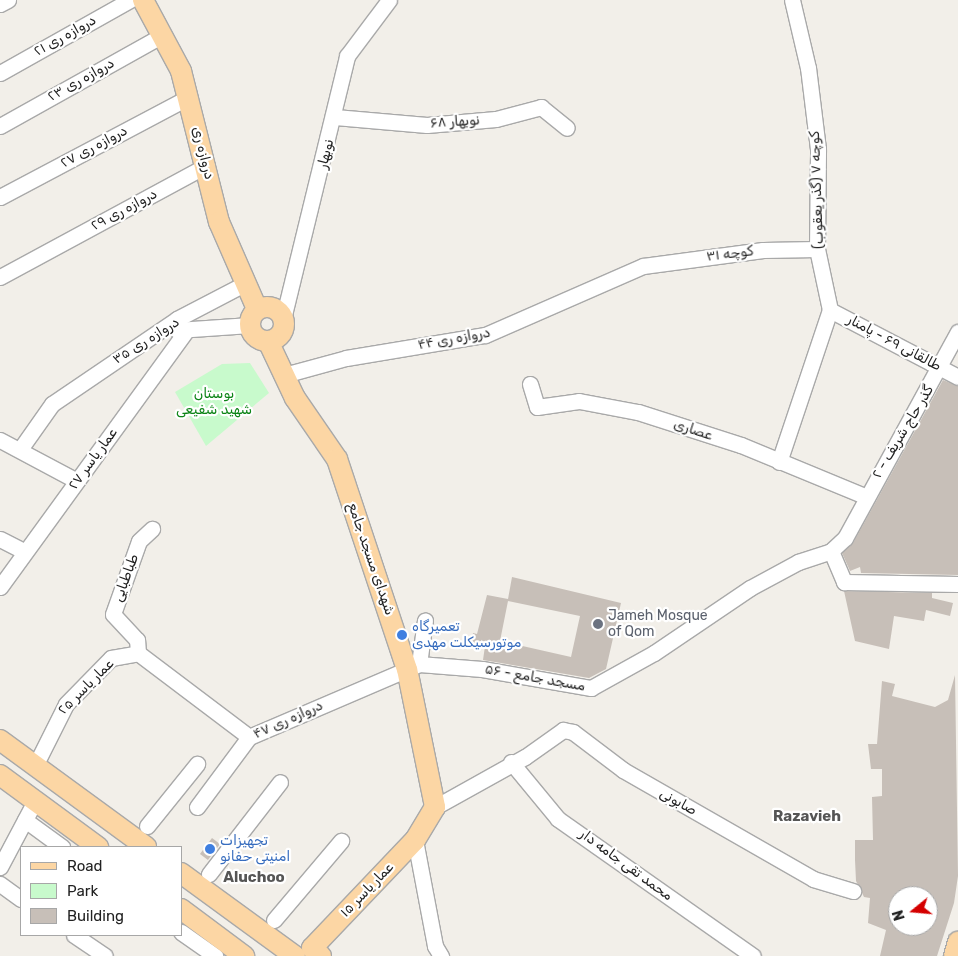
<!DOCTYPE html>
<html>
<head>
<meta charset="utf-8">
<style>
	body { margin:0 }
	#map { position:relative; width:958px; height:956px; overflow:hidden; background:#f2efe9; font-family:Rubik,Vazirmatn,sans-serif }
	div>[style] { position:absolute }
	.park>* { inset:0; background:#c8facc }
	.building>* { inset:0; background:#c7bfb8; transform-origin:0 0 }
	.roads { filter:drop-shadow(1px 0 #a9a9a9) drop-shadow(-1px 0 #a9a9a9) drop-shadow(0 1px #a9a9a9) drop-shadow(0 -1px #a9a9a9) }
	.minor>* { height:15px; margin:-7.5px; padding:0 7.5px; transform-origin:7.5px; border-radius:7.5px; background:#fff }
	.major>* { height:20px; margin:-10px; padding:0 10px; transform-origin:10px; border-radius:10px; background:#fcd6a4 }
	.major>.ring { margin:-10px; padding:0; box-sizing:content-box; background:none; border:20px solid #fcd6a4; border-radius:50% }
	.dots>* { width:14px; height:14px; translate:-50% -50%; box-sizing:border-box; border:2px solid #fff; border-radius:50% }
	span { translate:-50% -50%; white-space:nowrap; text-align:center; line-height:1.15; -webkit-text-stroke:4.5px #fff; paint-order:stroke }
	.street-label { font-size:14px; color:#222 }
	.park-label { font-size:14px; color:#0c8416 }
	.worship-label { font-size:14px; color:#5b616d }
	.left { translate:0 -50%; text-align:left }
	.shop-label { font-size:14px; color:#366cbe }
	.neighbourhood-label { font-size:15px; color:#555; font-weight:700 }
	.legend { position:absolute; left:20px; top:846px; width:162px; height:90px; box-sizing:border-box; background:#fff; border:1px solid #a7a7a7; margin:0; padding:6px 9px; list-style:none; font-size:15px; color:#222 }
	.legend li { display:flex; align-items:center; gap:10px; height:25px }
	.legend b { width:25px; border:1px solid #a7a7a7 }
	.north { position:absolute; left:888px; top:886px; width:50px; height:50px; box-sizing:border-box; background:#fff; border:1px solid #a7a7a7; border-radius:50%; rotate:253deg; font-size:14px; font-weight:700; line-height:20px; text-align:center; color:#222 }
	.north::after { content:''; display:block; margin:auto; width:18px; height:22px; background:#d40000; clip-path:polygon(50% 0,100% 100%,50% 72%,0 100%) }
</style>
</head>
<body>
<div id="map">
	<div class="park">
		<div style="clip-path:polygon(250px 363px,269px 393px,206px 446px,175px 392px,222px 364px)"></div>
	</div>
	<div class="building">
		<div style="clip-path:polygon(943px 380px,958px 386px,958px 575px,861px 573px,860px 567px,850px 571px,842px 553px,853px 543px)"></div>
		<div style="clip-path:polygon(evenodd,512px 577px,621px 603px,606px 669px,589px 678px,483px 660px,485px 646px,471px 644px,473px 633px,477px 634px,487px 595px,508px 599px,512px 577px,508px 601px,580px 616px,571px 657px,500px 641px,508px 601px)"></div>
		<div style="clip-path:polygon(844px 591px,932px 593px,932px 598px,953px 603px,950px 616px,926px 610px,924px 621px,894px 616px,889px 649px,855px 641px)"></div>
		<div style="clip-path:polygon(evenodd,955px 675px,958px 876px,954px 903px,937px 956px,880px 956px,886px 930px,868px 923px,870px 898px,864px 897px,856px 881px,855px 860px,855px 840px,873px 840px,872px 797px,882px 796px,882px 769px,871px 769px,868px 744px,877px 744px,882px 681px,895px 684px,892px 696px,935px 707px,948px 700px,955px 675px,898px 896px,928px 896px,928px 926px,898px 926px,898px 896px)"></div>
		<div style="left:212px;top:838px;width:10px;height:20px;rotate:37deg"></div>
	</div>
	<div class="roads">
		<div class="minor">
			<div style="left:0;top:4px;width:9px;rotate:-27deg"></div>
			<div style="left:0;top:73px;width:149px;rotate:-29.3deg"></div>
			<div style="left:335px;top:117px;width:92px;rotate:5deg"></div>
			<div style="left:427px;top:125px;width:69px;rotate:-5deg"></div>
			<div style="left:496px;top:119px;width:47px;rotate:-14.9deg"></div>
			<div style="left:541px;top:107px;width:33px;rotate:39deg"></div>
			<div style="left:0;top:126px;width:187px;rotate:-29.2deg"></div>
			<div style="left:0;top:197px;width:214px;rotate:-27.9deg"></div>
			<div style="left:0;top:277px;width:235px;rotate:-28.4deg"></div>
			<div style="left:830px;top:310px;width:144px;rotate:27.6deg"></div>
			<div style="left:283px;top:319px;width:271px;rotate:-76.3deg"></div>
			<div style="left:347px;top:56px;width:70px;rotate:-53.1deg"></div>
			<div style="left:177px;top:330px;width:73px;rotate:-3.9deg"></div>
			<div style="left:284px;top:375px;width:64px;rotate:-15.3deg"></div>
			<div style="left:346px;top:358px;width:141px;rotate:-9.4deg"></div>
			<div style="left:485px;top:335px;width:172px;rotate:-23.6deg"></div>
			<div style="left:643px;top:266px;width:121px;rotate:-7.6deg"></div>
			<div style="left:763px;top:250px;width:54px;rotate:-1.1deg"></div>
			<div style="left:530px;top:384px;width:24px;rotate:73deg"></div>
			<div style="left:537px;top:407px;width:42px;rotate:-8.1deg"></div>
			<div style="left:579px;top:401px;width:60px;rotate:10.6deg"></div>
			<div style="left:638px;top:412px;width:108px;rotate:17.8deg"></div>
			<div style="left:741px;top:445px;width:134px;rotate:22.4deg"></div>
			<div style="left:0;top:440px;width:87px;rotate:28deg"></div>
			<div style="left:21px;top:448px;width:54px;rotate:-54.8deg"></div>
			<div style="left:52px;top:404px;width:151px;rotate:-34.2deg"></div>
			<div style="left:177px;top:319px;width:76px;rotate:-27.6deg"></div>
			<div style="left:779px;top:462px;width:160px;rotate:-71.5deg"></div>
			<div style="left:830px;top:310px;width:62px;rotate:-102deg"></div>
			<div style="left:817px;top:249px;width:100px;rotate:-89.4deg"></div>
			<div style="left:818px;top:149px;width:82px;rotate:-97deg"></div>
			<div style="left:808px;top:68px;width:70px;rotate:-103.2deg"></div>
			<div style="left:0;top:539px;width:28px;rotate:27deg"></div>
			<div style="left:831px;top:551px;width:34px;rotate:67deg"></div>
			<div style="left:844px;top:582px;width:114px;rotate:1deg"></div>
			<div style="left:0;top:587px;width:315px;rotate:-54deg"></div>
			<div style="left:138px;top:653px;width:13px;rotate:-94deg"></div>
			<div style="left:137px;top:640px;width:35px;rotate:-133deg"></div>
			<div style="left:113px;top:614px;width:77px;rotate:-70.4deg"></div>
			<div style="left:139px;top:541px;width:18px;rotate:-43deg"></div>
			<div style="left:138px;top:653px;width:139px;rotate:37.1deg"></div>
			<div style="left:419px;top:664px;width:44px;rotate:-82.2deg"></div>
			<div style="left:511px;top:762px;width:74px;rotate:50.5deg"></div>
			<div style="left:558px;top:819px;width:238px;rotate:35.1deg"></div>
			<div style="left:35px;top:766px;width:69px;rotate:-63.4deg"></div>
			<div style="left:66px;top:704px;width:64px;rotate:-45.6deg"></div>
			<div style="left:111px;top:658px;width:27px;rotate:-10deg"></div>
			<div style="left:197px;top:807px;width:87px;rotate:-53.4deg"></div>
			<div style="left:249px;top:737px;width:185px;rotate:-23.2deg"></div>
			<div style="left:419px;top:664px;width:63px;rotate:4.5deg"></div>
			<div style="left:482px;top:669px;width:111px;rotate:9.9deg"></div>
			<div style="left:591px;top:688px;width:72px;rotate:-29.1deg"></div>
			<div style="left:654px;top:653px;width:116px;rotate:-34.1deg"></div>
			<div style="left:750px;top:588px;width:55px;rotate:-28.4deg"></div>
			<div style="left:798px;top:562px;width:35px;rotate:-18deg"></div>
			<div style="left:831px;top:551px;width:19px;rotate:-43deg"></div>
			<div style="left:845px;top:538px;width:235px;rotate:-61.3deg"></div>
			<div style="left:435px;top:807px;width:103px;rotate:-29.1deg"></div>
			<div style="left:525px;top:757px;width:47px;rotate:-35.4deg"></div>
			<div style="left:563px;top:730px;width:10px;rotate:11deg"></div>
			<div style="left:573px;top:732px;width:63px;rotate:37.2deg"></div>
			<div style="left:623px;top:770px;width:219px;rotate:29.8deg"></div>
			<div style="left:813px;top:879px;width:42px;rotate:16.7deg"></div>
			<div style="left:25px;top:820px;width:46px;rotate:36.1deg"></div>
			<div style="left:147px;top:826px;width:80px;rotate:-51.1deg"></div>
			<div style="left:415px;top:840px;width:108px;rotate:79.3deg"></div>
			<div style="left:435px;top:946px;width:12px;rotate:59deg"></div>
			<div style="left:0;top:867px;width:75px;rotate:-62.1deg"></div>
			<div style="left:209px;top:874px;width:116px;rotate:-52.3deg"></div>
			<div style="left:0;top:884px;width:26px;rotate:36deg"></div>
			<div style="left:274px;top:920px;width:104px;rotate:-49.7deg"></div>
			<div style="left:181px;top:932px;width:42px;rotate:35.2deg"></div>
			<div style="left:74px;top:935px;width:37px;rotate:34deg"></div>
		</div>
		<div class="major">
			<div style="left:143px;top:0;width:81px;rotate:61.8deg"></div>
			<div style="left:181px;top:71px;width:156px;rotate:75.9deg"></div>
			<div style="left:219px;top:222px;width:95px;rotate:66.4deg"></div>
			<div class="ring" style="left:250px;top:307px;width:14px;height:14px"></div>
			<div style="left:268px;top:341px;width:63px;rotate:64.7deg"></div>
			<div style="left:295px;top:398px;width:74px;rotate:55.5deg"></div>
			<div style="left:337px;top:459px;width:221px;rotate:71.6deg"></div>
			<div style="left:407px;top:669px;width:141px;rotate:78.5deg"></div>
			<div style="left:435px;top:807px;width:39px;rotate:121deg"></div>
			<div style="left:415px;top:840px;width:149px;rotate:133.6deg"></div>
			<div style="left:312px;top:948px;width:12px;rotate:42deg"></div>
			<div style="left:0;top:740px;width:181px;rotate:36.2deg"></div>
			<div style="left:0;top:775px;width:122px;rotate:36.3deg"></div>
			<div style="left:181px;top:873px;width:141px;rotate:36.1deg"></div>
			<div style="left:181px;top:909px;width:79px;rotate:36.7deg"></div>
			<div style="left:954px;top:956px;width:15px;rotate:-74deg"></div>
		</div>
	</div>
	<div class="dots">
		<div style="left:598px;top:624px;background:#6b7280"></div>
		<div style="left:402px;top:635px;background:#3f7fe0"></div>
		<div style="left:210px;top:849px;background:#3f7fe0"></div>
	</div>
	<div class="street-label">
		<span style="left:65px;top:36px;rotate:-29deg">دروازه ری ۲۱</span>
		<span style="left:81px;top:80px;rotate:-29deg">دروازه ری ۲۳</span>
		<span style="left:455px;top:122px;rotate:-4deg">نوبهار ۶۸</span>
		<span style="left:94px;top:147px;rotate:-28deg">دروازه ری ۲۷</span>
		<span style="left:203px;top:153px;rotate:76deg">دروازه ری</span>
		<span style="left:326px;top:154px;rotate:-76deg">نوبهار</span>
		<span style="left:817px;top:190px;rotate:-92deg">کوچه ۷ (گذر یعقوب)</span>
		<span style="left:124px;top:210px;rotate:-28deg">دروازه ری ۲۹</span>
		<span style="left:730px;top:254px;rotate:-7deg">کوچه ۳۱</span>
		<span style="left:454px;top:339px;rotate:-10deg">دروازه ری ۴۴</span>
		<span style="left:146px;top:341px;rotate:-32deg">دروازه ری ۳۵</span>
		<span style="left:894px;top:343px;rotate:28deg">طالقانی ۶۹ - پامنار</span>
		<span style="left:693px;top:430px;rotate:18deg">عصاری</span>
		<span style="left:903px;top:432px;rotate:-59deg">۲ - گذر حاج شریف</span>
		<span style="left:93px;top:459px;rotate:-54deg">عمار یاسر ۲۷</span>
		<span style="left:371px;top:559px;rotate:71deg">شهدای مسجد جامع</span>
		<span style="left:126px;top:578px;rotate:-70deg">طباطبایی</span>
		<span style="left:535px;top:678px;rotate:10deg">۵۶ - مسجد جامع</span>
		<span style="left:86px;top:687px;rotate:-45deg">عمار یاسر ۲۵</span>
		<span style="left:288px;top:720px;rotate:-24deg">دروازه ری ۴۷</span>
		<span style="left:678px;top:802px;rotate:29deg">صابونی</span>
		<span style="left:626px;top:865px;rotate:36deg">محمد تقی جامه دار</span>
		<span style="left:367px;top:890px;rotate:-46deg">عمار یاسر ۱۵</span>
	</div>
	<div class="park-label">
		<span style="left:214px;top:402px">بوستان<br>شهید شفیعی</span>
	</div>
	<div class="worship-label">
		<span class="left" style="left:608px;top:624px">Jameh Mosque<br>of Qom</span>
	</div>
	<div class="shop-label">
		<span class="left" style="left:412px;top:635px">تعمیرگاه<br>موتورسیکلت مهدی</span>
		<span class="left" style="left:220px;top:849px">تجهیزات<br>امنیتی حفانو</span>
	</div>
	<div class="neighbourhood-label">
		<span style="left:807px;top:817px">Razavieh</span>
		<span style="left:254px;top:878px">Aluchoo</span>
	</div>
	<ul class="legend">
	<li><b style="height:6px;background:#fcd6a4"></b>Road</li>
	<li><b style="height:14px;background:#c8facc"></b>Park</li>
	<li><b style="height:14px;background:#c7bfb8"></b>Building</li>
	</ul>
	<div class="north">N</div>
</div>
</body>
</html>
